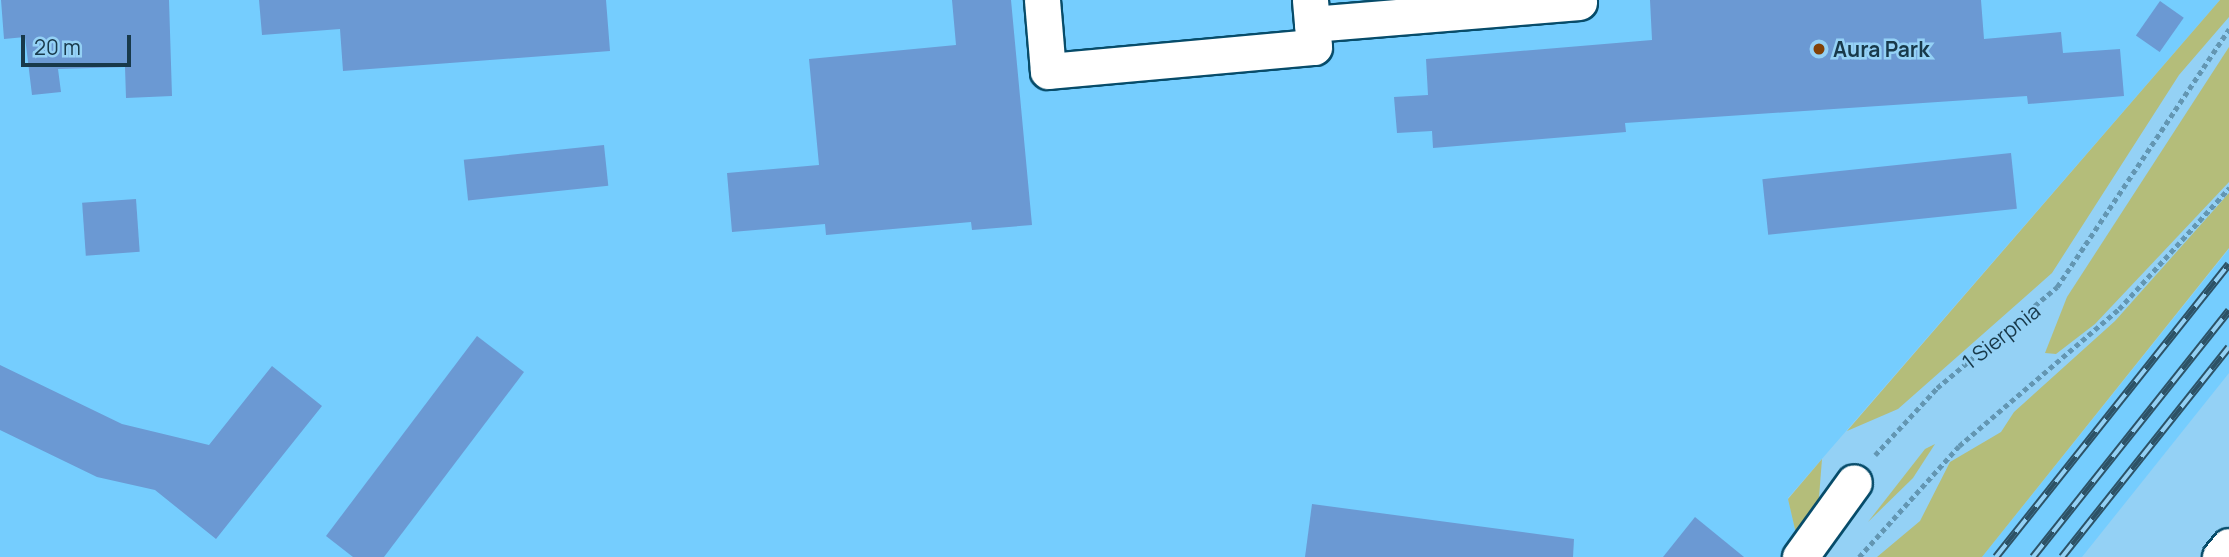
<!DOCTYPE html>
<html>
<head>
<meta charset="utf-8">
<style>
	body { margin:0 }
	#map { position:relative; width:2229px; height:557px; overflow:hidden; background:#94d1f5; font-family:Manrope,sans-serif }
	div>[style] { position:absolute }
	.built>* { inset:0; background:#75cdfe }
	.green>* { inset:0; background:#b4bd7a }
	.building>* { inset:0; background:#6b99d3; transform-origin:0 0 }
	.path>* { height:4.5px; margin-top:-2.25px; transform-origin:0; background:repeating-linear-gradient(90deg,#6396b2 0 5px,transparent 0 8.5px) }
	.roads { filter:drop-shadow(2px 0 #074c6a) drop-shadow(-2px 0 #074c6a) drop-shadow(0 2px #074c6a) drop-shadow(0 -2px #074c6a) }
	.minor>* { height:35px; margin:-17.5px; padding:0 17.5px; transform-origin:17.5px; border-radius:17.5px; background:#fff }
	.rail>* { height:8px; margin-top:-4px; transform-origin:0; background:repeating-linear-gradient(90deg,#94d1f5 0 16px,#2d5266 0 32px); box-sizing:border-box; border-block:2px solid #2d5266 }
	.dots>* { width:19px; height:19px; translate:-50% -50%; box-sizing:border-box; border:4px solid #94d1f5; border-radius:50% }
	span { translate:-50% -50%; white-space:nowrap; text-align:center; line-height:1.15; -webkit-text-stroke:5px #94d1f5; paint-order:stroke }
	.poi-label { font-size:21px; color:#18394a; font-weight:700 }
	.left { translate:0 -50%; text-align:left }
	.street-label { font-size:21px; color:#18394a }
	.scale { position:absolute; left:21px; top:35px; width:110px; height:32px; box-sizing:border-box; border:4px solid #18394a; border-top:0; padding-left:9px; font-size:21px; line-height:24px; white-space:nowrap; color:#18394a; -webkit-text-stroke:5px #94d1f5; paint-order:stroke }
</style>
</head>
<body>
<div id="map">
	<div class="built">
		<div style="clip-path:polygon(0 0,2220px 0,1788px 498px,1797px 538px,1782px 557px,0 557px)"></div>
		<div style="clip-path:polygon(2229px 249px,2229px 373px,2082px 557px,1982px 557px)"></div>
	</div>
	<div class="green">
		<div style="clip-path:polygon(2220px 0,2229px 0,2229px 17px,2179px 75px,2052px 273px,1898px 409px,1847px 431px)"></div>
		<div style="clip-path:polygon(2229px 47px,2229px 182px,2095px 324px,2056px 354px,2045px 353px,2067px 297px)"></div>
		<div style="clip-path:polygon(2229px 193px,2229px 248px,1982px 557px,1877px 557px,1920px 521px,1950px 462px,2001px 432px,2014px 412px,2115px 321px)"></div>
		<div style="clip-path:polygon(1935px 444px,1913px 478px,1868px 522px,1925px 449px)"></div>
		<div style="clip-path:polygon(1822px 459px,1818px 510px,1797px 538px,1788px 499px)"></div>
	</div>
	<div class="building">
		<div style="clip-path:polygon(1px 0,169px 0,172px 96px,126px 98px,125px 67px,58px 69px,61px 92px,32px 95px,25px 37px,4px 39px)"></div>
		<div style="clip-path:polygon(259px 0,606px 0,610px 51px,343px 71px,340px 29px,262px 35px)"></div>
		<div style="clip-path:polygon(952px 0,1011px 0,1032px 225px,972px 230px,971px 222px,826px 235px,825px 224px,732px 232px,727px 173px,819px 165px,809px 59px,956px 45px)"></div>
		<div style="clip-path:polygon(1650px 0,1981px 0,1984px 39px,2061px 32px,2063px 53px,2120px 49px,2124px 96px,2028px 104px,2027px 96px,1625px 123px,1626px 132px,1433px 148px,1432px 131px,1397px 133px,1394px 97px,1428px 95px,1426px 59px,1652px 40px)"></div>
		<div style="left:2160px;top:1px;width:29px;height:42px;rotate:35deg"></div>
		<div style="left:604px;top:145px;width:41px;height:141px;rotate:84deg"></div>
		<div style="left:2011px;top:153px;width:56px;height:250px;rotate:84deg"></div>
		<div style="left:136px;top:199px;width:53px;height:54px;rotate:86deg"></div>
		<div style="clip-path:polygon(477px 336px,524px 372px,384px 557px,353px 557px,326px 536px)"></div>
		<div style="clip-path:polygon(0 365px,122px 424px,209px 445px,272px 366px,322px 406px,216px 539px,155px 490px,97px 477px,0 430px)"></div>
		<div style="clip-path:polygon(1312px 504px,1574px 539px,1573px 557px,1305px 557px)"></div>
		<div style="clip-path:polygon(1695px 517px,1744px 557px,1663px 557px)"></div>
	</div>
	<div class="path">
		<div style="left:1875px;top:455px;width:91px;rotate:-47.2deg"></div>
		<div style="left:1937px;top:388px;width:157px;rotate:-40.1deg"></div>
		<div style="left:2057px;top:287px;width:310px;rotate:-56.3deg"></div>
		<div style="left:1859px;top:557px;width:149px;rotate:-48deg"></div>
		<div style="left:1959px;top:446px;width:211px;rotate:-40.6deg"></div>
		<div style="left:2119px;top:309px;width:164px;rotate:-47.7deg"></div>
	</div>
	<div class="roads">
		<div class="minor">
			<div style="left:1042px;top:0;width:71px;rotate:85.2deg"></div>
			<div style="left:1048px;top:71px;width:267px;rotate:-5.2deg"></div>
			<div style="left:1314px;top:47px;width:47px;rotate:-94.9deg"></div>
			<div style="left:1312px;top:24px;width:268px;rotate:-4.7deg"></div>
			<div style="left:1800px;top:557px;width:92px;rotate:-54.2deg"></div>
			<div style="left:2220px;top:557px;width:14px;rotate:-51deg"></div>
		</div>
	</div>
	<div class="rail">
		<div style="left:1996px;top:557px;width:374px;rotate:-51.5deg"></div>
		<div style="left:2033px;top:557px;width:315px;rotate:-51.5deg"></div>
		<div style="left:2062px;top:557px;width:268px;rotate:-51.5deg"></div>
	</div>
	<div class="dots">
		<div style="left:1819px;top:49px;background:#824207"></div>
	</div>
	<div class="poi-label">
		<span class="left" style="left:1833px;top:49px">Aura Park</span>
	</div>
	<div class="street-label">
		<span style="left:2001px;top:336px;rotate:-38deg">1 Sierpnia</span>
	</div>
	<div class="scale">20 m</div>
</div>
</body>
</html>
